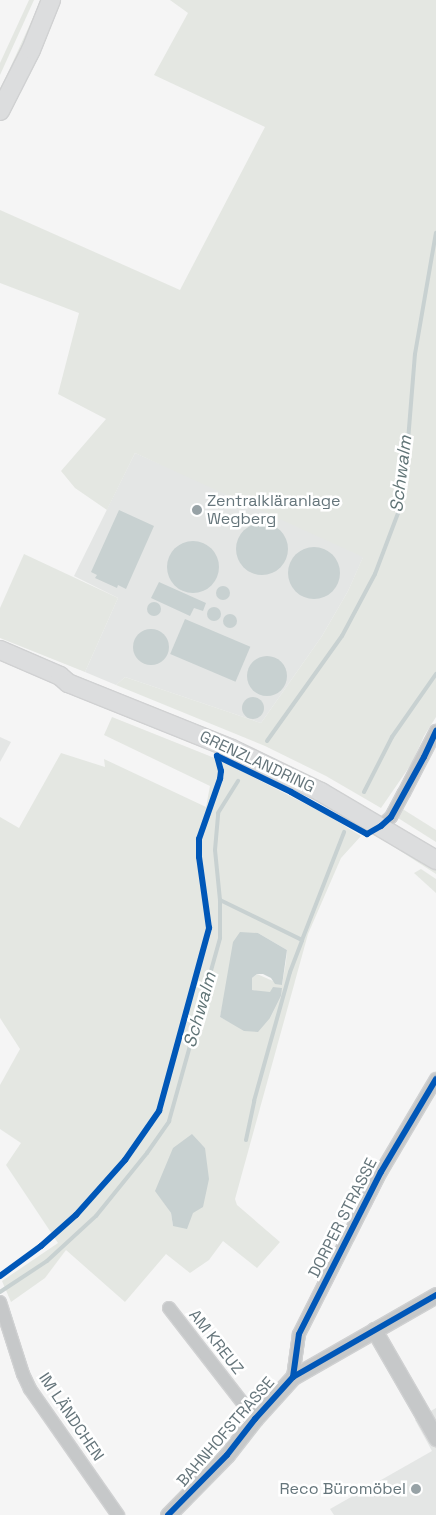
<!DOCTYPE html>
<html>
<head>
<meta charset="utf-8">
<style>
	body { margin:0 }
	#map { position:relative; width:436px; height:1515px; overflow:hidden; background:#f5f5f5; font-family:"Space Grotesk",sans-serif }
	div>[style] { position:absolute }
	.built>* { inset:0; background:#e4e6e5 }
	.green>* { inset:0; background:#e4e7e2 }
	.water>* { inset:0; background:#c8d1d1; transform-origin:0 0 }
	.round { border-radius:50% }
	.stream>* { height:4px; margin:-2px; padding:0 2px; transform-origin:2px; border-radius:2px; background:#c8d1d1 }
	.roads { filter:drop-shadow(1px 0 #d0d1d2) drop-shadow(-1px 0 #d0d1d2) drop-shadow(0 1px #d0d1d2) drop-shadow(0 -1px #d0d1d2) }
	.minor>* { height:12px; margin:-6px; padding:0 6px; transform-origin:6px; border-radius:6px; background:#c6c8c9 }
	.tertiary>* { height:15px; margin:-7.5px; padding:0 7.5px; transform-origin:7.5px; border-radius:7.5px; background:#c6c8c9 }
	.secondary>* { height:18px; margin:-9px; padding:0 9px; transform-origin:9px; border-radius:9px; background:#dcddde }
	.cycleway>* { height:6px; margin:-3px; padding:0 3px; transform-origin:3px; border-radius:3px; background:#0057b8 }
	.dots>* { width:14px; height:14px; translate:-50% -50%; box-sizing:border-box; border:2px solid #fff; border-radius:50% }
	span { translate:-50% -50%; white-space:nowrap; text-align:center; line-height:1.15; -webkit-text-stroke:5px #fff; paint-order:stroke }
	.poi-label { font-size:16px; color:#65757b }
	.left { translate:0 -50%; text-align:left }
	.right { translate:-100% -50%; text-align:right }
	.street-label { font-size:16px; color:#65757b }
	.water-label { font-size:18px; color:#607476; font-style:italic }
</style>
</head>
<body>
<div id="map">
	<div class="built">
		<div style="clip-path:polygon(135px 453px,365px 553px,348px 591px,322px 636px,261px 723px,125px 677px,116px 685px,85px 672px,118px 598px,74px 576px)"></div>
		<div style="clip-path:polygon(0 737px,11px 742px,0 762px)"></div>
		<div style="clip-path:polygon(436px 1408px,436px 1515px,334px 1515px,330px 1509px,432px 1451px,415px 1420px)"></div>
	</div>
	<div class="green">
		<div style="clip-path:polygon(29px 0,34px 0,0 75px,0 63px)"></div>
		<div style="clip-path:polygon(41px 0,47px 0,0 94px,0 90px)"></div>
		<div style="clip-path:polygon(170px 0,436px 0,436px 717px,424px 736px,412px 763px,381px 808px,326px 776px,265px 746px,116px 685px,125px 677px,261px 723px,322px 636px,348px 591px,363px 557px,135px 453px,107px 510px,75px 488px,61px 471px,106px 419px,58px 394px,79px 313px,0 283px,0 210px,180px 290px,265px 127px,154px 75px,188px 13px)"></div>
		<div style="clip-path:polygon(24px 554px,118px 598px,85px 672px,0 638px,0 608px)"></div>
		<div style="clip-path:polygon(evenodd,112px 717px,222px 761px,327px 815px,361px 836px,341px 858px,308px 934px,235px 1199px,237px 1205px,280px 1242px,257px 1268px,223px 1241px,209px 1260px,190px 1273px,166px 1254px,125px 1302px,66px 1250px,45px 1278px,11px 1302px,2px 1281px,58px 1243px,6px 1165px,21px 1143px,0 1129px,0 1085px,20px 1049px,0 1018px,0 817px,19px 828px,61px 753px,105px 767px,104px 759px,206px 807px,210px 786px,104px 735px,112px 717px,258px 933px,287px 950px,286px 961px,282px 985px,257px 974px,252px 978px,252px 990px,281px 996px,270px 1018px,233px 1024px,220px 1017px,226px 989px,258px 933px,112px 717px,191px 1135px,205px 1148px,173px 1226px,171px 1213px,156px 1191px,191px 1135px)"></div>
		<div style="clip-path:polygon(401px 808px,436px 830px,436px 842px,398px 818px)"></div>
		<div style="clip-path:polygon(374px 834px,436px 866px,436px 874px)"></div>
		<div style="clip-path:polygon(421px 869px,436px 879px,436px 893px,414px 873px)"></div>
	</div>
	<div class="water">
		<div style="clip-path:polygon(119px 510px,154px 526px,126px 589px,118px 585px,117px 588px,95px 578px,97px 575px,91px 572px)"></div>
		<div class="round" style="left:236px;top:523px;width:52px;height:52px"></div>
		<div class="round" style="left:167px;top:541px;width:52px;height:52px"></div>
		<div class="round" style="left:288px;top:547px;width:52px;height:52px"></div>
		<div style="clip-path:polygon(159px 582px,206px 603px,203px 611px,194px 608px,190px 616px,151px 598px)"></div>
		<div class="round" style="left:216px;top:586px;width:14px;height:14px"></div>
		<div class="round" style="left:147px;top:602px;width:14px;height:14px"></div>
		<div class="round" style="left:207px;top:607px;width:14px;height:14px"></div>
		<div class="round" style="left:223px;top:614px;width:14px;height:14px"></div>
		<div style="left:185px;top:619px;width:71px;height:38px;rotate:23deg"></div>
		<div class="round" style="left:133px;top:629px;width:36px;height:36px"></div>
		<div class="round" style="left:247px;top:656px;width:40px;height:40px"></div>
		<div class="round" style="left:242px;top:697px;width:22px;height:22px"></div>
		<div style="clip-path:polygon(240px 932px,258px 933px,287px 950px,282px 985px,275px 984px,271px 978px,263px 974px,257px 974px,252px 978px,252px 990px,270px 992px,273px 987px,282px 988px,281px 996px,270px 1018px,258px 1032px,244px 1031px,220px 1017px,233px 942px)"></div>
		<div style="clip-path:polygon(192px 1134px,205px 1148px,209px 1179px,203px 1207px,193px 1213px,187px 1229px,173px 1226px,171px 1213px,155px 1191px,173px 1148px)"></div>
	</div>
	<div class="stream">
		<div style="left:267px;top:741px;width:129px;rotate:-54.5deg"></div>
		<div style="left:342px;top:636px;width:70px;rotate:-62deg"></div>
		<div style="left:375px;top:574px;width:65px;rotate:-69.3deg"></div>
		<div style="left:398px;top:513px;width:61px;rotate:-81.5deg"></div>
		<div style="left:407px;top:453px;width:99px;rotate:-85.4deg"></div>
		<div style="left:415px;top:354px;width:123px;rotate:-80.2deg"></div>
		<div style="left:364px;top:792px;width:62px;rotate:-63deg"></div>
		<div style="left:392px;top:737px;width:77px;rotate:-55.1deg"></div>
		<div style="left:220px;top:900px;width:91px;rotate:26deg"></div>
		<div style="left:302px;top:940px;width:116px;rotate:-68.7deg"></div>
		<div style="left:246px;top:1140px;width:40px;rotate:-78deg"></div>
		<div style="left:254px;top:1101px;width:134px;rotate:-74.4deg"></div>
		<div style="left:290px;top:972px;width:34px;rotate:-69deg"></div>
		<div style="left:0;top:1292px;width:56px;rotate:-33.4deg"></div>
		<div style="left:47px;top:1261px;width:67px;rotate:-42.6deg"></div>
		<div style="left:96px;top:1216px;width:81px;rotate:-51deg"></div>
		<div style="left:147px;top:1153px;width:39px;rotate:-55deg"></div>
		<div style="left:169px;top:1121px;width:190px;rotate:-74.4deg"></div>
		<div style="left:220px;top:938px;width:38px;rotate:-90deg"></div>
		<div style="left:220px;top:900px;width:50px;rotate:-95.7deg"></div>
		<div style="left:215px;top:850px;width:37px;rotate:-85deg"></div>
		<div style="left:218px;top:813px;width:38px;rotate:-58deg"></div>
	</div>
	<div class="roads">
		<div class="minor">
			<div style="left:381px;top:826px;width:13px;rotate:-42deg"></div>
			<div style="left:391px;top:817px;width:27px;rotate:-62deg"></div>
			<div style="left:404px;top:793px;width:70px;rotate:-62.7deg"></div>
			<div style="left:0;top:1302px;width:76px;rotate:72.3deg"></div>
			<div style="left:23px;top:1374px;width:17px;rotate:65deg"></div>
			<div style="left:30px;top:1389px;width:154px;rotate:55.1deg"></div>
			<div style="left:169px;top:1308px;width:140px;rotate:52.2deg"></div>
			<div style="left:293px;top:1377px;width:43px;rotate:-82.1deg"></div>
			<div style="left:299px;top:1334px;width:182px;rotate:-63.2deg"></div>
			<div style="left:381px;top:1172px;width:108px;rotate:-59.4deg"></div>
		</div>
		<div class="tertiary">
			<div style="left:374px;top:1330px;width:125px;rotate:60.1deg"></div>
			<div style="left:168px;top:1515px;width:84px;rotate:-45.5deg"></div>
			<div style="left:227px;top:1455px;width:46px;rotate:-52.1deg"></div>
			<div style="left:255px;top:1419px;width:57px;rotate:-47.9deg"></div>
			<div style="left:293px;top:1377px;width:165px;rotate:-29.8deg"></div>
		</div>
		<div class="secondary">
			<div style="left:0;top:111px;width:68px;rotate:-63.1deg"></div>
			<div style="left:31px;top:50px;width:54px;rotate:-68.2deg"></div>
			<div style="left:0;top:650px;width:65px;rotate:23.4deg"></div>
			<div style="left:60px;top:676px;width:11px;rotate:41deg"></div>
			<div style="left:68px;top:683px;width:177px;rotate:21.9deg"></div>
			<div style="left:232px;top:749px;width:99px;rotate:25.8deg"></div>
			<div style="left:321px;top:792px;width:134px;rotate:30.6deg"></div>
		</div>
	</div>
	<div class="cycleway">
		<div style="left:217px;top:756px;width:82px;rotate:25.9deg"></div>
		<div style="left:291px;top:792px;width:87px;rotate:28.9deg"></div>
		<div style="left:367px;top:834px;width:16px;rotate:-30deg"></div>
		<div style="left:381px;top:826px;width:13px;rotate:-42deg"></div>
		<div style="left:391px;top:817px;width:68px;rotate:-61.2deg"></div>
		<div style="left:424px;top:757px;width:29px;rotate:-65deg"></div>
		<div style="left:0;top:1276px;width:51px;rotate:-36.2deg"></div>
		<div style="left:41px;top:1246px;width:47px;rotate:-41.5deg"></div>
		<div style="left:76px;top:1215px;width:74px;rotate:-48.3deg"></div>
		<div style="left:125px;top:1160px;width:60px;rotate:-55.2deg"></div>
		<div style="left:159px;top:1111px;width:190px;rotate:-74.7deg"></div>
		<div style="left:209px;top:928px;width:72px;rotate:-98deg"></div>
		<div style="left:199px;top:857px;width:18px;rotate:-90deg"></div>
		<div style="left:199px;top:839px;width:64px;rotate:-70.7deg"></div>
		<div style="left:220px;top:779px;width:8px;rotate:-83deg"></div>
		<div style="left:221px;top:771px;width:16px;rotate:-105deg"></div>
		<div style="left:293px;top:1377px;width:43px;rotate:-82.1deg"></div>
		<div style="left:299px;top:1334px;width:182px;rotate:-63.2deg"></div>
		<div style="left:381px;top:1172px;width:108px;rotate:-59.4deg"></div>
		<div style="left:168px;top:1515px;width:84px;rotate:-45.5deg"></div>
		<div style="left:227px;top:1455px;width:46px;rotate:-52.1deg"></div>
		<div style="left:255px;top:1419px;width:57px;rotate:-47.9deg"></div>
		<div style="left:293px;top:1377px;width:165px;rotate:-29.8deg"></div>
	</div>
	<div class="dots">
		<div style="left:197px;top:510px;background:#97a2a6"></div>
		<div style="left:416px;top:1489px;background:#97a2a6"></div>
	</div>
	<div class="poi-label">
		<span class="left" style="left:207px;top:510px">Zentralkläranlage<br>Wegberg</span>
		<span class="right" style="left:406px;top:1489px">Reco Büromöbel</span>
	</div>
	<div class="street-label">
		<span style="left:257px;top:762px;rotate:25deg">GRENZLANDRING</span>
		<span style="left:343px;top:1218px;rotate:-63deg">DORPER STRASSE</span>
		<span style="left:216px;top:1342px;rotate:52deg">AM KREUZ</span>
		<span style="left:71px;top:1417px;rotate:56deg">IM LÄNDCHEN</span>
		<span style="left:226px;top:1432px;rotate:-49deg">BAHNHOFSTRASSE</span>
	</div>
	<div class="water-label">
		<span style="left:401px;top:474px;rotate:-83deg">Schwalm</span>
		<span style="left:200px;top:1010px;rotate:-74deg">Schwalm</span>
	</div>
</div>
</body>
</html>
